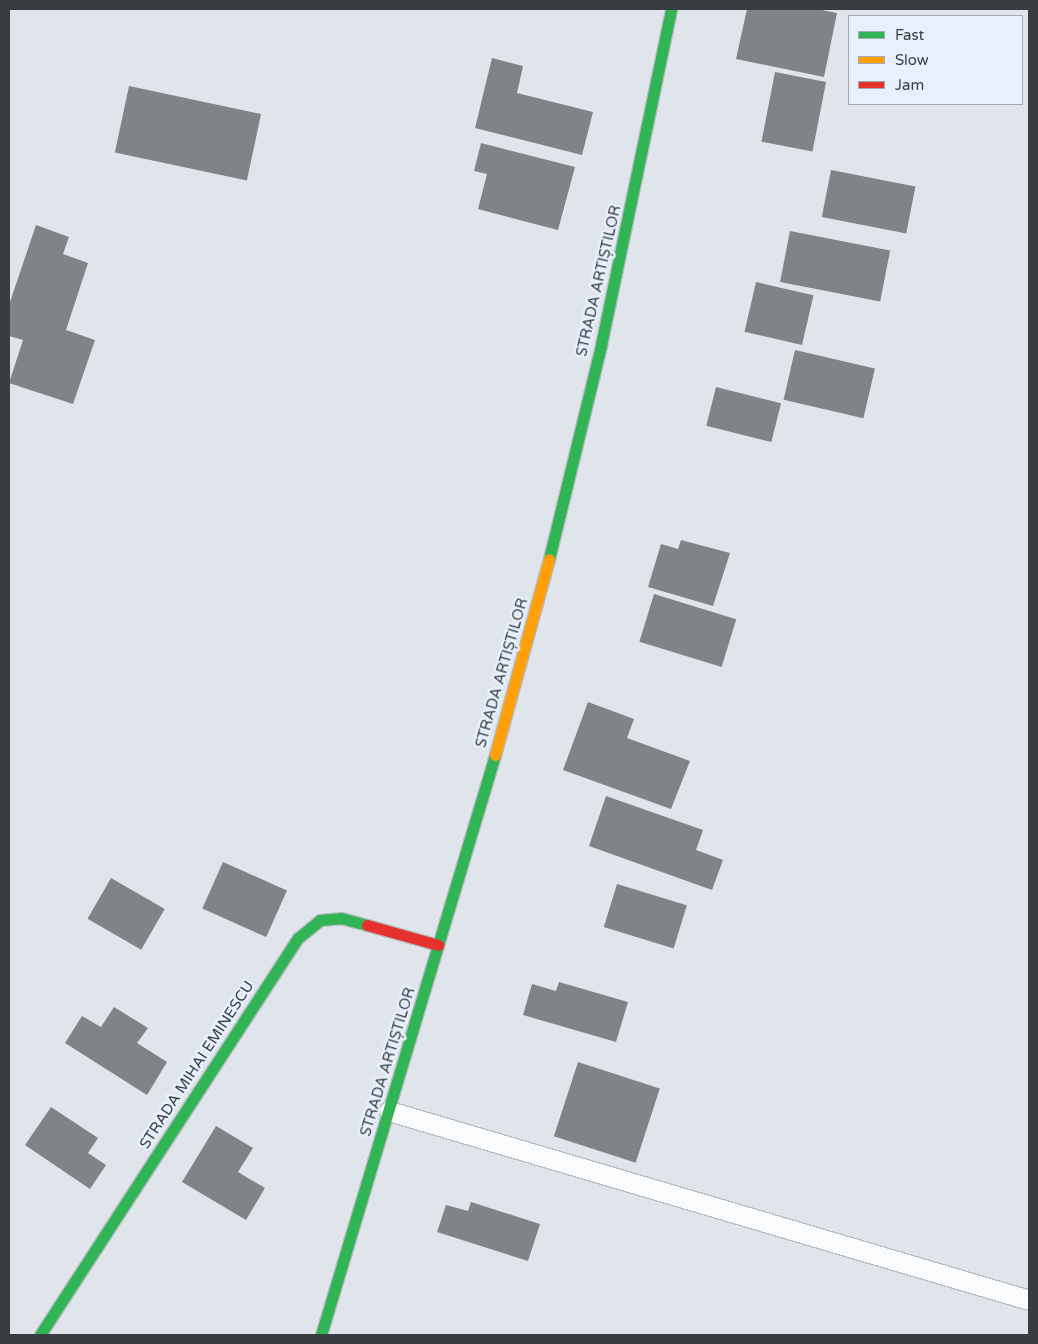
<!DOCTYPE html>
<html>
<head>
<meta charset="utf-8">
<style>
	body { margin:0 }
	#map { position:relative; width:1038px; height:1344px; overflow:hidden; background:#dfe5eb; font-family:"Varela Round",sans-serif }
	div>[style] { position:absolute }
	.building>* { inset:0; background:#808488; transform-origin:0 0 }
	.roads { filter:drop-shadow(1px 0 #b7bcc1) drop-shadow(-1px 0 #b7bcc1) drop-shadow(0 1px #b7bcc1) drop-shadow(0 -1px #b7bcc1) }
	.lane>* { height:19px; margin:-9.5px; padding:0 9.5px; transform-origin:9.5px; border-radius:9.5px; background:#fafbfc }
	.fast>* { height:11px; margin:-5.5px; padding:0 5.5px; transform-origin:5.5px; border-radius:5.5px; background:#30b455 }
	.slow>* { height:11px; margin:-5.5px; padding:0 5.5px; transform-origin:5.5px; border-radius:5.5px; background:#ff9f0a }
	.jam>* { height:11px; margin:-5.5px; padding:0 5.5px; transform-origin:5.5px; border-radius:5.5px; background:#e5322d }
	span { translate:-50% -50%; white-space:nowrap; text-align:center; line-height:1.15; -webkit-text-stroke:5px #e7f1fd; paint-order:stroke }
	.street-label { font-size:15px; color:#393d42 }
	.frame { position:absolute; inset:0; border:10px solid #393d42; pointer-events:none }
	.legend { position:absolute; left:848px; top:15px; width:175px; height:90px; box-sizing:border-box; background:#e7f1fd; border:1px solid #a1a9b2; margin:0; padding:6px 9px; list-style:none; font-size:15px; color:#393d42 }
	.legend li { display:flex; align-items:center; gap:10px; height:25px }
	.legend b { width:25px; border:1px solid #a1a9b2 }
</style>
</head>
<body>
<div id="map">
	<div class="building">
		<div style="clip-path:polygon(747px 9px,817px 9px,837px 13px,824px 77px,736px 59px)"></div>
		<div style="clip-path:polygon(492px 58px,523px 66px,517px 93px,593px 112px,582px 155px,475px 128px)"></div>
		<div style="left:775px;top:72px;width:52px;height:71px;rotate:11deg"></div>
		<div style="left:129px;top:86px;width:135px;height:68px;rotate:12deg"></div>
		<div style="clip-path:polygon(481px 143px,575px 167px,558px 230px,478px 209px,487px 174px,474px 171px)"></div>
		<div style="left:831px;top:170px;width:86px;height:48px;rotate:11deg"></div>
		<div style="clip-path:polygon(36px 225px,69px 237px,63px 254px,88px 263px,66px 330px,95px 340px,73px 404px,9px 383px,23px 340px,9px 336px,9px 305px)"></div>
		<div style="left:790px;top:231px;width:102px;height:52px;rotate:11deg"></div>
		<div style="left:756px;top:282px;width:59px;height:51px;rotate:13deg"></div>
		<div style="left:795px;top:350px;width:82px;height:51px;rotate:13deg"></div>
		<div style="left:716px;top:387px;width:67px;height:40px;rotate:14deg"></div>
		<div style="clip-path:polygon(681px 540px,730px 553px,713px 606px,648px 587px,661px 544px,678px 549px)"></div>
		<div style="left:654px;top:594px;width:86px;height:50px;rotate:17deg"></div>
		<div style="clip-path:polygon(588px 702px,634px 719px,627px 738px,690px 761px,671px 809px,563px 770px)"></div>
		<div style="clip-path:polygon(606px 796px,703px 830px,696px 850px,723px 860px,712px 890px,589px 846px)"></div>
		<div style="left:223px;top:862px;width:70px;height:51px;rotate:24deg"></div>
		<div style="left:111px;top:878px;width:62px;height:47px;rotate:30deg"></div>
		<div style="left:617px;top:884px;width:73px;height:45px;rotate:17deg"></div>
		<div style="clip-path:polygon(559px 982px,628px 1002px,616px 1042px,523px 1015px,532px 984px,556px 991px)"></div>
		<div style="clip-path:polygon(114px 1007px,148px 1028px,137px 1043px,167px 1062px,147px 1095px,65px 1043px,82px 1016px,101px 1027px)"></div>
		<div style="left:578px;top:1062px;width:86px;height:78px;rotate:18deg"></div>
		<div style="clip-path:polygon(51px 1107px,98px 1138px,88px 1153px,106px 1165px,90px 1189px,25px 1145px)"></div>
		<div style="clip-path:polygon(216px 1126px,253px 1148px,238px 1172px,265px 1188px,246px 1220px,182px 1182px)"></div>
		<div style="clip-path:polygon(471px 1202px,540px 1224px,528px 1261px,437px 1232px,446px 1205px,468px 1211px)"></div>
	</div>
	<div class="roads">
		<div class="lane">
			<div style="left:389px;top:1111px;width:667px;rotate:16.45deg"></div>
		</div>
		<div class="fast">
			<div style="left:549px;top:559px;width:220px;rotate:-76.3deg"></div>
			<div style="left:601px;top:345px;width:343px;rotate:-78.2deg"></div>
			<div style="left:40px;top:1335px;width:473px;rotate:-57deg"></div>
			<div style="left:298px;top:938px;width:28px;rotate:-39deg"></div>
			<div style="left:320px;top:920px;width:21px;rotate:-5deg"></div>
			<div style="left:341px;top:918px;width:27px;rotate:15deg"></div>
			<div style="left:321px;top:1335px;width:606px;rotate:-73.3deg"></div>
		</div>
		<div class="slow">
			<div style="left:495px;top:755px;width:203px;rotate:-74.6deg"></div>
		</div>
		<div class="jam">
			<div style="left:367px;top:925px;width:74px;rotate:15.7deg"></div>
		</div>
	</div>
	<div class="street-label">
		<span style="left:599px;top:281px;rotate:-77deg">STRADA ARTIȘTILOR</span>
		<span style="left:502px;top:673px;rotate:-74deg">STRADA ARTIȘTILOR</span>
		<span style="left:388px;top:1062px;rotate:-73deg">STRADA ARTIȘTILOR</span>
		<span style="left:197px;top:1065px;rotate:-57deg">STRADA MIHAI EMINESCU</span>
	</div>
	<div class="frame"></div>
	<ul class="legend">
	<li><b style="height:6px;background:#30b455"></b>Fast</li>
	<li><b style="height:6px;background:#ff9f0a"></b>Slow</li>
	<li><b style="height:6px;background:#e5322d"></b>Jam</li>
	</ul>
</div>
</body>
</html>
